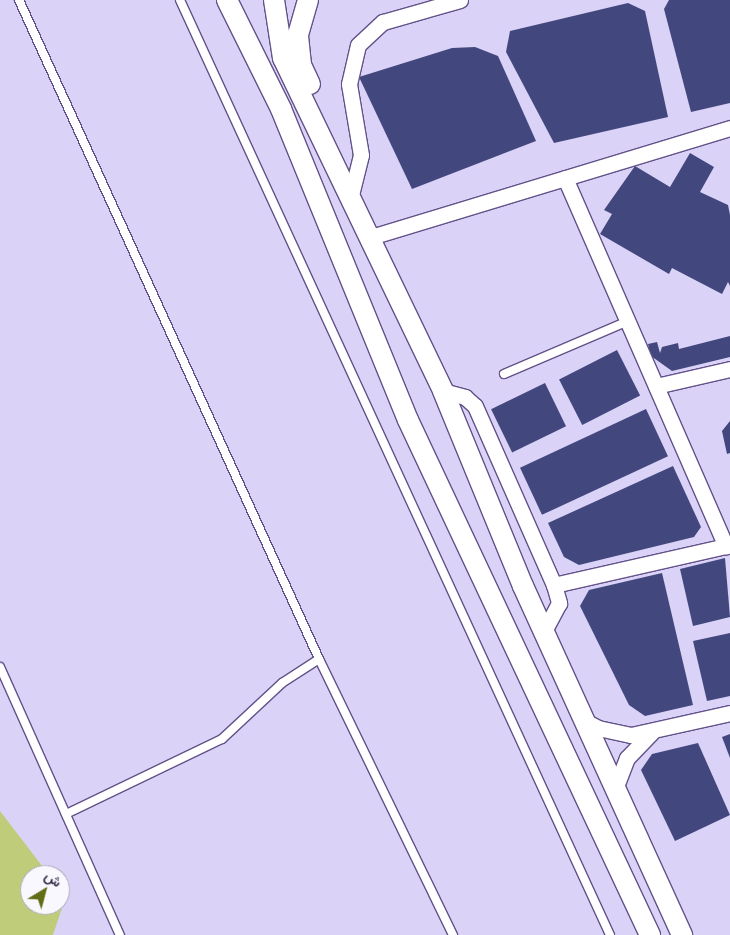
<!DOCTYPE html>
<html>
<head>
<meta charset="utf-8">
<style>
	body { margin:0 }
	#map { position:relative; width:730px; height:935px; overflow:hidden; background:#dbd2f8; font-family:Lora,Vazirmatn,serif }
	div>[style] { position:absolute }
	.green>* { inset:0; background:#bfcd7b }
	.building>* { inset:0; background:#42487d; transform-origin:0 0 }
	.roads { filter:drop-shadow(1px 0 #635289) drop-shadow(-1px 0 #635289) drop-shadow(0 1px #635289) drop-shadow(0 -1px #635289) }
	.lane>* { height:8px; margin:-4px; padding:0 4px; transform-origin:4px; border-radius:4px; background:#fff }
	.street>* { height:15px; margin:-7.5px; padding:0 7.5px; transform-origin:7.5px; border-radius:7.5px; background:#fff }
	.secondary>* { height:20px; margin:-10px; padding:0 10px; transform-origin:10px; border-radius:10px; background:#fff }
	span { translate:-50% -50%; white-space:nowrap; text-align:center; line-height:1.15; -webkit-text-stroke:5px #faf8ff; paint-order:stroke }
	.north { position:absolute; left:20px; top:865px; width:50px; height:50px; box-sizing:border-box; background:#faf8ff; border:1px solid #aca8b6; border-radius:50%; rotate:37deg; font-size:14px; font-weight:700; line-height:20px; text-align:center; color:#362f48 }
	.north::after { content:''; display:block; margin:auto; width:18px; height:22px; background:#616c14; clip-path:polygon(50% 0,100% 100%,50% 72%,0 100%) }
</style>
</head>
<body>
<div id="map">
	<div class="green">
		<div style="clip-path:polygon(0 811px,49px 875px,30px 875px,30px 905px,60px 905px,60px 892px,65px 899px,53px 935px,0 935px)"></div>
	</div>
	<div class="building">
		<div style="clip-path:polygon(669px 0,730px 0,730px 103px,691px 112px,664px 9px)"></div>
		<div style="clip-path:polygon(628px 3px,645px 11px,668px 117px,554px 143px,506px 52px,510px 31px)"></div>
		<div style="clip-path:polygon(475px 47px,498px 56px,536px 141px,412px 189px,359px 77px,452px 48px)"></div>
		<div style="clip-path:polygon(690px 153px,714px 167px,700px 192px,728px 205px,730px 215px,730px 286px,728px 282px,722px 294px,672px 268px,669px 274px,600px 234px,612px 214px,604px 210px,635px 166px,670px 187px)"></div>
		<div style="clip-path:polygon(730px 336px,730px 357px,672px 371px,651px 356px,648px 344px,657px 342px,660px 353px,662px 347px,678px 343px,679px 349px)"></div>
		<div style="left:617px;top:350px;width:51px;height:65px;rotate:63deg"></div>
		<div style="left:545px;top:383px;width:48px;height:60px;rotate:64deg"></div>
		<div style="left:646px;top:409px;width:52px;height:139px;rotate:65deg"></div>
		<div style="clip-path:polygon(730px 421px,730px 453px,727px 454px,722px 431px)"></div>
		<div style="clip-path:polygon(673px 466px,701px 527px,694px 537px,579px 565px,564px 557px,548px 523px)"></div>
		<div style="clip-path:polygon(725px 558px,730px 617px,693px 626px,680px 569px)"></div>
		<div style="clip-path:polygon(662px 573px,693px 705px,645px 716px,629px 705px,580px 606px,589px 590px)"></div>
		<div style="clip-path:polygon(730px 633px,730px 696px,707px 701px,693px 641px)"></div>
		<div style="clip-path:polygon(730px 734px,730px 758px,722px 737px)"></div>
		<div style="clip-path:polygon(698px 743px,730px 815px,675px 841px,641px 770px,652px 754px)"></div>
	</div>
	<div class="roads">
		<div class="lane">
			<div style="left:19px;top:0;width:724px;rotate:65.52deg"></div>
			<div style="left:319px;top:659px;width:307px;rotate:64.1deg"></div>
			<div style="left:180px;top:0;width:1029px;rotate:65.3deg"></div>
			<div style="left:504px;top:374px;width:135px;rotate:-23.1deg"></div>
			<div style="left:0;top:667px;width:294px;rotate:65.9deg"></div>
			<div style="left:66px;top:814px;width:173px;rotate:-25.7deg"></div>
			<div style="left:222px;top:739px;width:82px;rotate:-43deg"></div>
			<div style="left:282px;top:683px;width:44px;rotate:-33deg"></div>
		</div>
		<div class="street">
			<div style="left:565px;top:178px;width:402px;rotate:66.4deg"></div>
			<div style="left:351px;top:195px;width:41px;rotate:-76deg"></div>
			<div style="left:361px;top:155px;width:72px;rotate:-99.6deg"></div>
			<div style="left:349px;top:84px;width:40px;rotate:-77deg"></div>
			<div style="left:358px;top:45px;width:34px;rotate:-43deg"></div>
			<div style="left:383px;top:22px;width:80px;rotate:-15.9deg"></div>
			<div style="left:371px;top:237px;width:375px;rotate:-16.9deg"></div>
			<div style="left:656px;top:386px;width:76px;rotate:-12.9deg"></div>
			<div style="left:443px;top:391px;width:23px;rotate:15deg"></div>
			<div style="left:465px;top:397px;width:13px;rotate:42deg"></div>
			<div style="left:475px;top:406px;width:196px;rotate:66.2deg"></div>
			<div style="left:554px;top:585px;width:19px;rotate:74deg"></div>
			<div style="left:559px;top:603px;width:32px;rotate:118deg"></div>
			<div style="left:554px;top:585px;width:180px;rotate:-12.8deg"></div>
			<div style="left:583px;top:720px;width:17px;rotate:28deg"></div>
			<div style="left:598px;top:728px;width:34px;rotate:12deg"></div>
			<div style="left:631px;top:735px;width:101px;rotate:-12.5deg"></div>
			<div style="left:615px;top:789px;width:33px;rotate:-69deg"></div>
			<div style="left:627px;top:758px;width:35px;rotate:-46deg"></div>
		</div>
		<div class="secondary">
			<div style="left:227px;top:0;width:122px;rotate:63.6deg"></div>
			<div style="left:281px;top:109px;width:336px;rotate:67.8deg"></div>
			<div style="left:408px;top:420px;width:569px;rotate:64.83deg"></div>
			<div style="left:274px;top:0;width:59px;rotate:81.2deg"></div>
			<div style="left:283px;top:58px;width:369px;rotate:64.3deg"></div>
			<div style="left:443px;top:391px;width:211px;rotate:67.7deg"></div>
			<div style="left:523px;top:586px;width:384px;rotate:65.5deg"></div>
			<div style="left:308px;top:0;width:37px;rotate:106deg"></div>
			<div style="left:298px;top:36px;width:29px;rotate:84deg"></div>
			<div style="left:301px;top:65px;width:21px;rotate:65deg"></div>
		</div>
	</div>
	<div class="north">ش</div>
</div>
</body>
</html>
